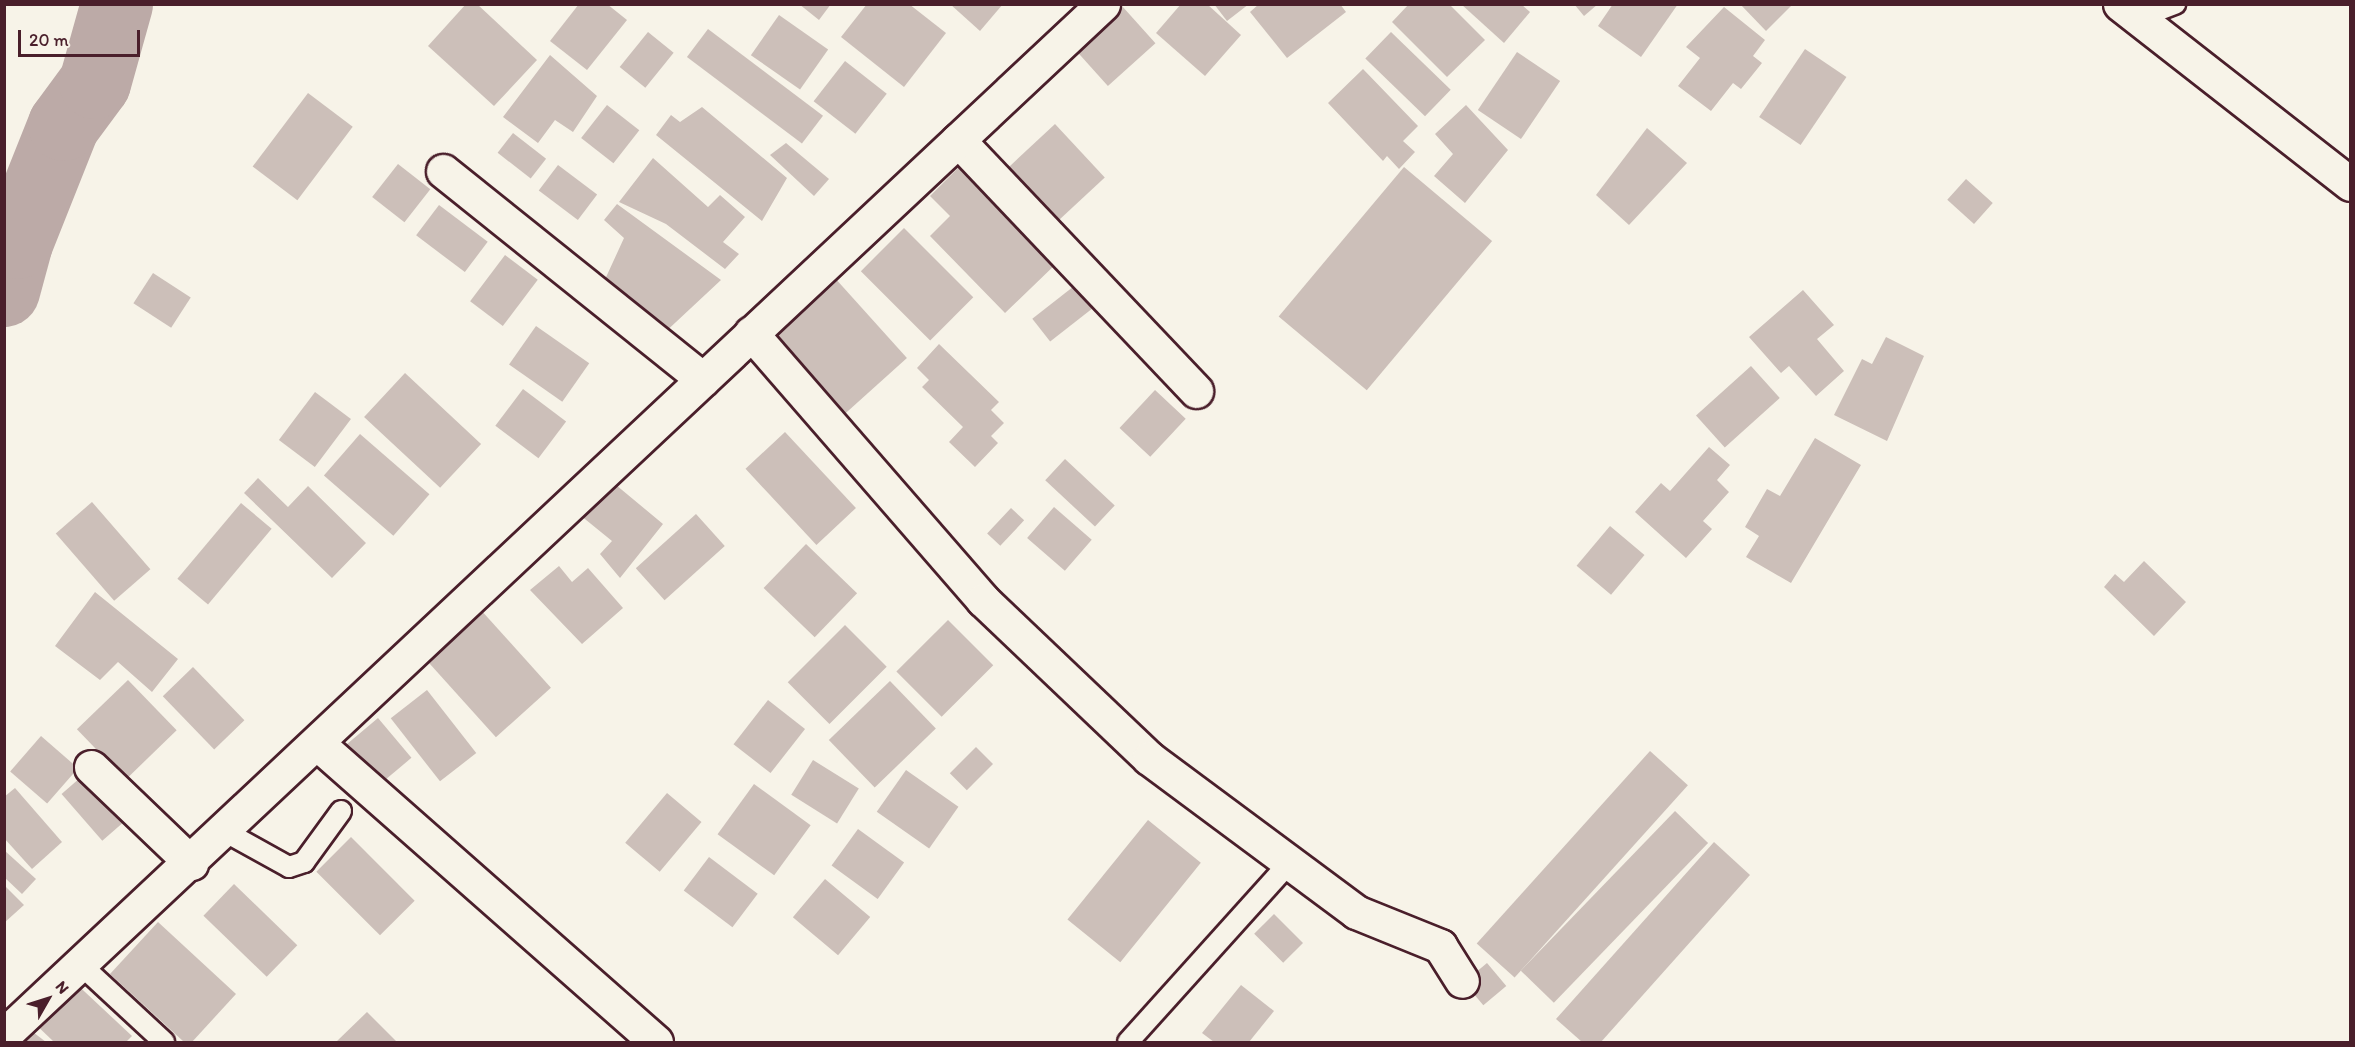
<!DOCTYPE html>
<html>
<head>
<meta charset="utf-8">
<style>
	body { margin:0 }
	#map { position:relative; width:2355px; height:1047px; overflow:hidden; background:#f7f3e8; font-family:Itim,sans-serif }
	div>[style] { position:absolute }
	.river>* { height:72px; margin:-36px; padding:0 36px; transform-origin:36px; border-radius:36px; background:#bcaaa7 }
	.building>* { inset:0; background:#ccbfb9; transform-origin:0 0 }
	.roads { filter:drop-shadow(2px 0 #4a1f2b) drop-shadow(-2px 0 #4a1f2b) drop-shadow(0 2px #4a1f2b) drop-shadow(0 -2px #4a1f2b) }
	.lane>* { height:20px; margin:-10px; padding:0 10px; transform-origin:10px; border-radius:10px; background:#f7f3e8 }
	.street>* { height:33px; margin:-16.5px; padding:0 16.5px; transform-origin:16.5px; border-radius:16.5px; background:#f7f3e8 }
	.secondary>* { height:33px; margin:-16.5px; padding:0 16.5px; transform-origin:16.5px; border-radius:16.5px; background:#f7f3e8 }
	span { translate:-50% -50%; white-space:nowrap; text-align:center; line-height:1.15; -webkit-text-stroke:5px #f7f3e8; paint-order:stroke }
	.frame { position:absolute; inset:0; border:6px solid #4a1f2b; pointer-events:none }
	.north { position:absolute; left:18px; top:969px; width:60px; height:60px; -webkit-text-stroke:4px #f7f3e8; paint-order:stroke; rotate:51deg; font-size:16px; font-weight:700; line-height:24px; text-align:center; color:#4a1f2b }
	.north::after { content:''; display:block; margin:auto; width:21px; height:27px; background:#4a1f2b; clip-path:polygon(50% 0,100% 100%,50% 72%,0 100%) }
	.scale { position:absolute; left:18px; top:30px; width:122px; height:27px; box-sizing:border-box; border:3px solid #4a1f2b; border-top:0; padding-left:8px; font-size:18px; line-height:21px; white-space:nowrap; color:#4a1f2b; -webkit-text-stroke:4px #f7f3e8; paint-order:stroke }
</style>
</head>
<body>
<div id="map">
	<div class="river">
		<div style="left:4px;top:291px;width:50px;rotate:-74.8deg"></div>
		<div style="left:17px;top:243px;width:127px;rotate:-68.3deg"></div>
		<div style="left:64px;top:125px;width:52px;rotate:-53.6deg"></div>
		<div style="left:95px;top:83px;width:82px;rotate:-74.4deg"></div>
	</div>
	<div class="building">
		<div style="clip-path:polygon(466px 4px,477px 4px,537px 60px,494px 106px,428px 46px)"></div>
		<div style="clip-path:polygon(579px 4px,607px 4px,627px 20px,587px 70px,550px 41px)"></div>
		<div style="clip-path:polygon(799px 4px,831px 4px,819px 20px)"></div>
		<div style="clip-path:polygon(867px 4px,909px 4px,946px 33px,904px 87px,841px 37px)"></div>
		<div style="clip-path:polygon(950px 4px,1003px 4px,980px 31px)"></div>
		<div style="clip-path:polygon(1181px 4px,1207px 4px,1241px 35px,1205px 76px,1156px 33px)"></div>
		<div style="clip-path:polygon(1214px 4px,1249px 4px,1227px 21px)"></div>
		<div style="clip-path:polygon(1259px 4px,1340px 4px,1346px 12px,1287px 58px,1250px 12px)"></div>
		<div style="clip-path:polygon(1409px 4px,1449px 4px,1485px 40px,1447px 77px,1392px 22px)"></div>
		<div style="clip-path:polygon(1461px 4px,1521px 4px,1530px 12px,1504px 43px)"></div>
		<div style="clip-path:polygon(1574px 4px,1598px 4px,1584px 16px)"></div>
		<div style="clip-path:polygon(1613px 4px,1678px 4px,1641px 57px,1598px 26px)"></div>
		<div style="clip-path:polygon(1740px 4px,1793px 4px,1766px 31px)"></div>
		<div style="left:1122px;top:6px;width:50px;height:64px;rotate:48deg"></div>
		<div style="clip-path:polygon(1724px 7px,1765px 40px,1753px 56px,1762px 63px,1741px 89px,1733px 83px,1711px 111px,1678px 86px,1700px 58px,1686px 47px)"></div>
		<div style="left:779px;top:15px;width:60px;height:49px;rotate:35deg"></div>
		<div style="left:708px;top:29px;width:144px;height:35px;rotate:37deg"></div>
		<div style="left:648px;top:32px;width:33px;height:45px;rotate:39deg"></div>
		<div style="left:1391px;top:32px;width:83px;height:37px;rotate:44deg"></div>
		<div style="left:1805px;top:49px;width:50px;height:82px;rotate:34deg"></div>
		<div style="left:1517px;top:52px;width:52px;height:70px;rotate:34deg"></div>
		<div style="clip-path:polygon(550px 55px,597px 96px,573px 132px,555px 120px,538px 143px,503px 117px)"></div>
		<div style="left:845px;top:61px;width:53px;height:51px;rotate:38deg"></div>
		<div style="clip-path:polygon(1363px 69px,1418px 126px,1403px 141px,1415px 152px,1399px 169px,1387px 156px,1383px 161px,1328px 103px)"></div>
		<div style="left:308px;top:93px;width:56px;height:92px;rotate:37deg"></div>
		<div style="left:607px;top:105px;width:41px;height:42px;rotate:38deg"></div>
		<div style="clip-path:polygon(1466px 105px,1508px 150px,1465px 203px,1434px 176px,1453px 154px,1435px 134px)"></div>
		<div style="clip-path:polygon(702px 107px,787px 178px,762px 221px,656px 135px,671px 115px,680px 122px)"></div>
		<div style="left:1055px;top:124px;width:73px;height:67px;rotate:47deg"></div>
		<div style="clip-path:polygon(1647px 128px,1687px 163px,1629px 225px,1596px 195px)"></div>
		<div style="left:513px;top:133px;width:42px;height:25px;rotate:38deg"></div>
		<div style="clip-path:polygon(786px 143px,829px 179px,814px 196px,770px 155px)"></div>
		<div style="clip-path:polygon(653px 158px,708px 207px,720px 195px,745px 217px,723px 242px,739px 254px,725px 269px,666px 224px,619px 202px)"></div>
		<div style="clip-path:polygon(963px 163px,1059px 261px,1005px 313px,930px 236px,950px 216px,930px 196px)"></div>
		<div style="left:398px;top:164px;width:41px;height:42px;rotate:38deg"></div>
		<div style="left:558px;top:165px;width:49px;height:32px;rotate:37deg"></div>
		<div style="left:1404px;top:167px;width:115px;height:195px;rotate:40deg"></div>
		<div style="left:1966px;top:179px;width:36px;height:28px;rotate:42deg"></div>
		<div style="clip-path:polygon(617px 204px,721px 280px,661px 336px,602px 286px,624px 238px,604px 220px)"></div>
		<div style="left:439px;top:205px;width:61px;height:38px;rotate:37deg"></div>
		<div style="left:904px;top:228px;width:98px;height:61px;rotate:45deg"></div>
		<div style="left:505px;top:255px;width:41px;height:58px;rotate:37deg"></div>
		<div style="left:153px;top:273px;width:45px;height:36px;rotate:33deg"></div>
		<div style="left:834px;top:277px;width:109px;height:92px;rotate:48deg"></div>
		<div style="left:1078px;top:283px;width:29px;height:58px;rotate:52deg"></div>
		<div style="clip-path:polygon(1803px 290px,1834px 325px,1817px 339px,1844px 371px,1816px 396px,1789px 366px,1781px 373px,1749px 337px)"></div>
		<div style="left:536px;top:326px;width:65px;height:47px;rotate:35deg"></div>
		<div style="clip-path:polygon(1886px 337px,1924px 356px,1887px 441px,1834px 415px,1862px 359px,1872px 364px)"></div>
		<div style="clip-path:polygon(939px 344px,999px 402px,991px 410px,1004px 423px,991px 436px,998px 443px,975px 467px,949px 442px,963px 427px,922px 387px,929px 380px,917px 368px)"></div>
		<div style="left:1751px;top:366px;width:43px;height:74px;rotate:48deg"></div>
		<div style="left:405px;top:373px;width:104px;height:60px;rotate:43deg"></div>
		<div style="left:523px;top:389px;width:54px;height:46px;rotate:37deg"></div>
		<div style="left:1155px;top:390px;width:42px;height:52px;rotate:43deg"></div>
		<div style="left:315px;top:392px;width:45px;height:60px;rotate:37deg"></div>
		<div style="left:785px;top:432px;width:104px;height:54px;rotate:47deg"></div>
		<div style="left:360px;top:434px;width:92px;height:55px;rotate:41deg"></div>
		<div style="clip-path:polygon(1815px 438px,1861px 465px,1791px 583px,1746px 557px,1759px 536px,1745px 527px,1767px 489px,1780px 496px)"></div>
		<div style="clip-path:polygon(1709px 447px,1730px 465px,1717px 480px,1729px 492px,1703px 521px,1712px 529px,1686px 558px,1635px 512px,1661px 483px,1670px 491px)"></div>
		<div style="left:1065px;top:459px;width:68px;height:29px;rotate:43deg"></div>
		<div style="clip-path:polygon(258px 478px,288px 507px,308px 486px,366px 543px,332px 578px,244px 493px)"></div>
		<div style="clip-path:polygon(610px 480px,663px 524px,620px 578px,600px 554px,612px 541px,580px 515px)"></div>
		<div style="left:92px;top:502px;width:89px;height:48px;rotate:49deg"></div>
		<div style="left:241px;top:503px;width:40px;height:99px;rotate:40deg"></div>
		<div style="left:1054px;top:507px;width:50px;height:41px;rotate:41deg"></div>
		<div style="left:1011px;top:508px;width:18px;height:35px;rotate:43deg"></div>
		<div style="left:696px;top:514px;width:43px;height:81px;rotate:48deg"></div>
		<div style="left:1610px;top:526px;width:45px;height:52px;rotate:40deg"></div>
		<div style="left:806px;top:544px;width:71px;height:61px;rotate:44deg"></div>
		<div style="clip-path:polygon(2144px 561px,2186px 602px,2154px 636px,2104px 587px,2115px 574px,2124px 582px)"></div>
		<div style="clip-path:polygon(559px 566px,572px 582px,588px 568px,623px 608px,582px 644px,530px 590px)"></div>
		<div style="clip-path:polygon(95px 592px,178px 659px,152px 692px,118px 662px,100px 680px,55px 646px)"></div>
		<div style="left:480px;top:609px;width:106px;height:74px;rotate:48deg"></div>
		<div style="left:948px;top:620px;width:64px;height:73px;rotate:45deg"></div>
		<div style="left:845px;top:625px;width:59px;height:81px;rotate:45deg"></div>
		<div style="left:193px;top:667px;width:74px;height:42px;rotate:46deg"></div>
		<div style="left:128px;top:680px;width:70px;height:71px;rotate:46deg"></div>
		<div style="left:890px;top:681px;width:66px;height:85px;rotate:46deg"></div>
		<div style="left:427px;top:690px;width:80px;height:46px;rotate:52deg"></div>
		<div style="left:768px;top:700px;width:47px;height:56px;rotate:38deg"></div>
		<div style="left:378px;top:718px;width:52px;height:45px;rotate:50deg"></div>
		<div style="left:41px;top:736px;width:49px;height:47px;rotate:41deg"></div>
		<div style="left:976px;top:747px;width:24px;height:37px;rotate:45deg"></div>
		<div style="left:1650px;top:751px;width:51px;height:259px;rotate:42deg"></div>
		<div style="left:813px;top:760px;width:54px;height:41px;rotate:32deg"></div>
		<div style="left:906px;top:770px;width:64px;height:51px;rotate:35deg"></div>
		<div style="left:88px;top:771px;width:62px;height:35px;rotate:49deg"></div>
		<div style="left:754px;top:784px;width:70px;height:62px;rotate:36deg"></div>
		<div style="clip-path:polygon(15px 788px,62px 842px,32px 869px,4px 838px,4px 797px)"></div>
		<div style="left:667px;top:793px;width:45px;height:65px;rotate:40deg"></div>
		<div style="left:1675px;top:811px;width:46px;height:222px;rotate:44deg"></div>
		<div style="left:1148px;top:820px;width:68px;height:128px;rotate:39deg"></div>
		<div style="left:858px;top:829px;width:57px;height:45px;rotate:36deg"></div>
		<div style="left:351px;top:837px;width:90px;height:49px;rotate:45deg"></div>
		<div style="clip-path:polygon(1714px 842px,1750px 875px,1601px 1042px,1582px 1042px,1556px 1019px)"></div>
		<div style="clip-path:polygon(4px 850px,36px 879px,22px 894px,4px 877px)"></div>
		<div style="left:709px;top:857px;width:61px;height:42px;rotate:37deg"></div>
		<div style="left:825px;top:879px;width:59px;height:50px;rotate:40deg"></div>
		<div style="left:234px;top:884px;width:88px;height:44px;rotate:44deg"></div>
		<div style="clip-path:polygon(4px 885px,24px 905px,4px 923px)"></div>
		<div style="left:1274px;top:914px;width:41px;height:28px;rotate:45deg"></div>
		<div style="clip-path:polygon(158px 922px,236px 994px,192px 1042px,184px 1042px,110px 974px)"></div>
		<div style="left:1487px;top:963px;width:30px;height:30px;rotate:50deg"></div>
		<div style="clip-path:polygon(69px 977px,132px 1036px,126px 1042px,54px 1042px,30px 1019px)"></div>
		<div style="clip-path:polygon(1241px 985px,1274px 1011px,1249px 1042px,1214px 1042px,1202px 1033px)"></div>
		<div style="clip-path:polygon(367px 1012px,397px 1042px,336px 1042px)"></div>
		<div style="clip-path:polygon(25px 1026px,46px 1042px,12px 1042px)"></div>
	</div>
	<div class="roads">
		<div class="lane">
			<div style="left:2138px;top:18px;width:40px;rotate:-21deg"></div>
			<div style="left:224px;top:831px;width:74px;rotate:29deg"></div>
			<div style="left:289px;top:867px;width:16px;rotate:-18deg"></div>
			<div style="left:304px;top:862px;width:63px;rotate:-54deg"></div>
			<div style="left:82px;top:966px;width:112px;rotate:42.8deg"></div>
			<div style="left:1128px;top:1042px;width:241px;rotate:-48deg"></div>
		</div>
		<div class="street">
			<div style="left:2120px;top:4px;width:292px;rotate:38deg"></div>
			<div style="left:958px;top:140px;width:346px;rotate:46.5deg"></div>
			<div style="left:443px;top:171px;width:333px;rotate:38.7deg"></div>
			<div style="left:751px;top:333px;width:354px;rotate:49deg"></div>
			<div style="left:983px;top:600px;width:229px;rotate:43.6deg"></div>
			<div style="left:1149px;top:758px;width:258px;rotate:36.6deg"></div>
			<div style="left:1356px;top:912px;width:91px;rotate:22deg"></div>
			<div style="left:1440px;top:946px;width:41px;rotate:57.8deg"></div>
			<div style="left:317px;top:743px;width:452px;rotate:41.4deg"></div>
			<div style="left:91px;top:767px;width:139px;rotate:43.8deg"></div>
		</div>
		<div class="secondary">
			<div style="left:4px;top:1035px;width:1507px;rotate:-43.17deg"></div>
		</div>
	</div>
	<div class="frame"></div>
	<div class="north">N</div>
	<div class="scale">20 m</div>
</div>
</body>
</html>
